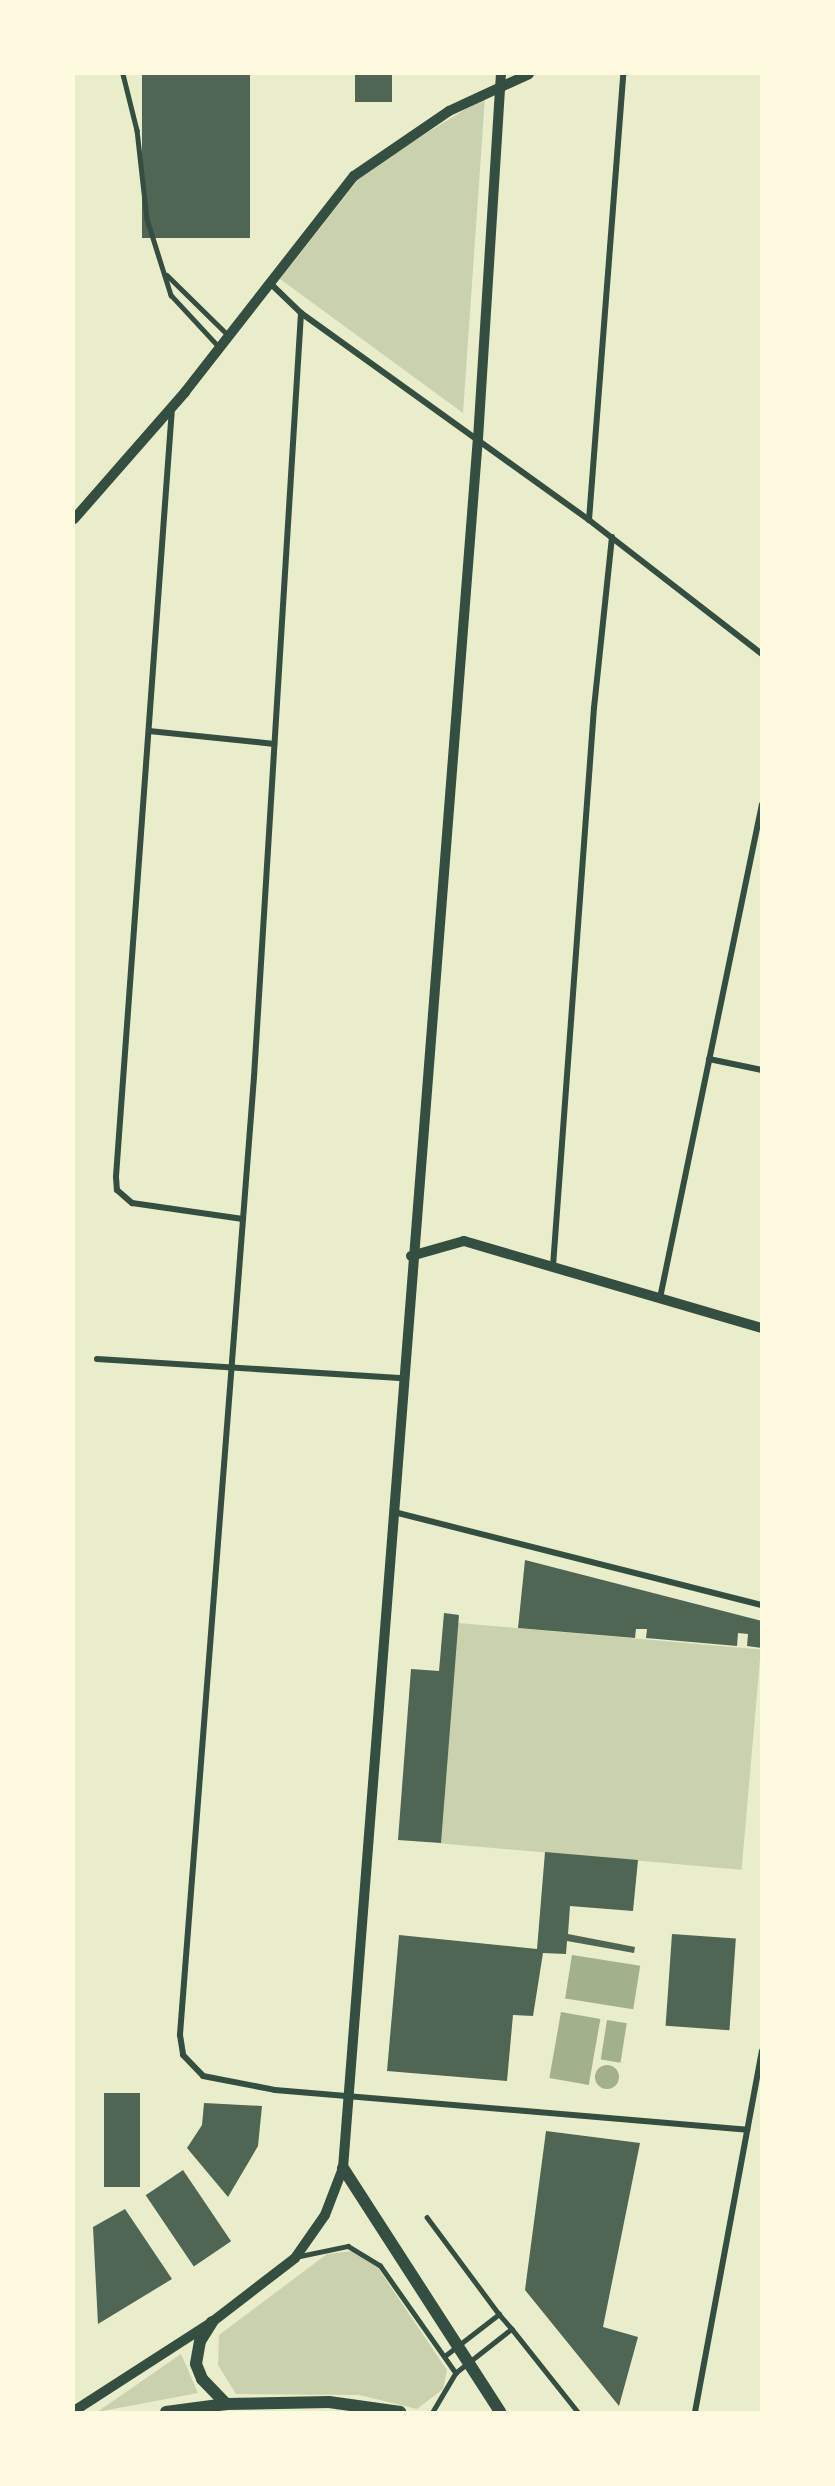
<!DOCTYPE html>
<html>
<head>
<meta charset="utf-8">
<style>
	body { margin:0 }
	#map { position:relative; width:835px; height:2486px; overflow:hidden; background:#e9edc9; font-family:"Nunito Sans",sans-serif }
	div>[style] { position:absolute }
	.green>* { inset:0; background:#cad2ad; transform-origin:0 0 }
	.water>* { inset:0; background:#a3b18a; transform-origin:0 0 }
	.round { border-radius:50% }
	.building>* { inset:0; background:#4f6655; transform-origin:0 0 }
	.service>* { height:4.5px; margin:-2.25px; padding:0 2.25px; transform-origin:2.25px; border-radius:2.25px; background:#344e41 }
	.minor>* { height:6px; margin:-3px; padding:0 3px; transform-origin:3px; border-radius:3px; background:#344e41 }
	.tertiary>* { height:10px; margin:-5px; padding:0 5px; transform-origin:5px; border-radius:5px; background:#344e41 }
	.secondary>* { height:12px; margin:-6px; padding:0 6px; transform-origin:6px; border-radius:6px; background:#344e41 }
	span { translate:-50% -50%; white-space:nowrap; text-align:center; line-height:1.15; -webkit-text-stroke:6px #fefae0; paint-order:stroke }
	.frame { position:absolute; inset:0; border:75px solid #fefae0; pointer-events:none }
</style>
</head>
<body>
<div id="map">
	<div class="green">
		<div style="clip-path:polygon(485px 97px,463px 413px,280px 279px,364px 172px)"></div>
		<div style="left:458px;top:1623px;width:304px;height:221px;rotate:5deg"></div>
		<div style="clip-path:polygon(354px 2251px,376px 2265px,447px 2370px,443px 2389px,417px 2409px,359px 2395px,236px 2394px,218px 2365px,219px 2335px,327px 2254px)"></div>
		<div style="clip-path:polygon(181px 2354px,198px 2393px,97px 2412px)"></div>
	</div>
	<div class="water">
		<div style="left:572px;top:1955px;width:69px;height:44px;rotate:9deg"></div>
		<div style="left:561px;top:2012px;width:40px;height:67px;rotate:10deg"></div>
		<div style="left:607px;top:2020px;width:20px;height:40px;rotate:9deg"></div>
		<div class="round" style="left:595px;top:2065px;width:24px;height:24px"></div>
	</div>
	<div class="building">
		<div style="left:142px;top:74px;width:108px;height:164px"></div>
		<div style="left:355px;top:74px;width:37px;height:28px"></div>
		<div style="clip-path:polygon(525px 1560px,762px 1621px,762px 1648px,747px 1646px,748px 1634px,738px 1633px,737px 1646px,646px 1638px,647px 1629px,636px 1629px,635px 1638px,518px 1628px)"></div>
		<div style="clip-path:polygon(444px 1613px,459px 1615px,441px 1843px,398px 1840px,411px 1669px,439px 1671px)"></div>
		<div style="clip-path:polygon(545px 1852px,638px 1860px,633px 1911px,570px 1906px,568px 1934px,635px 1947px,634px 1953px,567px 1941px,566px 1954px,543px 1953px,533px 2016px,513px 2015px,507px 2081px,387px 2071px,399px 1935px,537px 1949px)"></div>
		<div style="left:672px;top:1934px;width:64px;height:92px;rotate:4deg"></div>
		<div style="left:104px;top:2093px;width:36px;height:94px"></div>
		<div style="clip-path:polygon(204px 2103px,262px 2106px,258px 2146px,228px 2197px,187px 2148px,202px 2125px)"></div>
		<div style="clip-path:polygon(546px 2131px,640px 2143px,603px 2327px,638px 2337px,619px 2406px,525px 2290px)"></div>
		<div style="left:183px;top:2170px;width:86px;height:45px;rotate:56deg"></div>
		<div style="clip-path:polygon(125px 2209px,172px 2279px,98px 2324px,93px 2227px)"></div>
	</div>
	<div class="service">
		<div style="left:123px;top:74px;width:58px;rotate:76deg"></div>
		<div style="left:137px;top:130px;width:90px;rotate:83.6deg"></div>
		<div style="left:147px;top:219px;width:80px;rotate:72.5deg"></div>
		<div style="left:171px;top:295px;width:72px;rotate:47.2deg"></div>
		<div style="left:167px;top:275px;width:87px;rotate:44.5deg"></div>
		<div style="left:427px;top:2217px;width:121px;rotate:53.4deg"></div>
		<div style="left:300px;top:2256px;width:49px;rotate:-11.8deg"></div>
		<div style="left:348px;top:2246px;width:37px;rotate:31deg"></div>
		<div style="left:380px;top:2265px;width:132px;rotate:54.9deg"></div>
		<div style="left:456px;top:2373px;width:45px;rotate:120.5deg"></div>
		<div style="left:512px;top:2329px;width:106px;rotate:51.5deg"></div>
		<div style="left:446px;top:2355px;width:67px;rotate:-37.7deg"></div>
		<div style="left:499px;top:2314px;width:20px;rotate:49deg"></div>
		<div style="left:512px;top:2329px;width:71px;rotate:141.8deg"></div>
	</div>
	<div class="minor">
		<div style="left:271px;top:284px;width:42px;rotate:44deg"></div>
		<div style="left:301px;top:313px;width:355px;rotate:35.7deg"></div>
		<div style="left:589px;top:520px;width:219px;rotate:37.8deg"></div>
		<div style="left:301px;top:313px;width:765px;rotate:93.52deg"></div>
		<div style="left:254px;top:1077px;width:961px;rotate:94.42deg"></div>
		<div style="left:180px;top:2035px;width:20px;rotate:81deg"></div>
		<div style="left:183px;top:2055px;width:29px;rotate:46deg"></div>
		<div style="left:203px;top:2076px;width:73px;rotate:11deg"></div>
		<div style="left:275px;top:2090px;width:474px;rotate:4.8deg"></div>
		<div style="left:172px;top:408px;width:771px;rotate:94.17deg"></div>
		<div style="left:116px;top:1177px;width:13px;rotate:86deg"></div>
		<div style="left:117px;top:1190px;width:20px;rotate:41deg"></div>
		<div style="left:132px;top:1203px;width:112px;rotate:8.2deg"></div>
		<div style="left:589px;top:520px;width:447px;rotate:-85.6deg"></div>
		<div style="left:149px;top:731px;width:126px;rotate:5.9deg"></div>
		<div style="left:709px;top:1059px;width:54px;rotate:11.7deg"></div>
		<div style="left:553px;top:1266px;width:560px;rotate:-85.8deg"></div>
		<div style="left:594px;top:708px;width:172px;rotate:-84deg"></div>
		<div style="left:660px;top:1298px;width:504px;rotate:-78.33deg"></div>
		<div style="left:97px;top:1359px;width:307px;rotate:3.6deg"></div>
		<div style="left:394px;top:1512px;width:380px;rotate:14.2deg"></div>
		<div style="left:695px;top:2412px;width:367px;rotate:-79.5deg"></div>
	</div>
	<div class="tertiary">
		<div style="left:74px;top:519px;width:169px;rotate:-48.8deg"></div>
		<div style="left:185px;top:392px;width:274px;rotate:-52deg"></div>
		<div style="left:354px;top:176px;width:115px;rotate:-34.4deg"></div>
		<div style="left:449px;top:111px;width:88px;rotate:-24.8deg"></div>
		<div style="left:411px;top:1256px;width:55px;rotate:-15.8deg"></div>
		<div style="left:464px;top:1241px;width:310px;rotate:16.3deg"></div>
		<div style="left:74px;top:2411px;width:164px;rotate:-32.8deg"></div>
		<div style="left:212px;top:2322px;width:105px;rotate:-37.6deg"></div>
		<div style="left:295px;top:2258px;width:52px;rotate:-55.1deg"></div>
		<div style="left:325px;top:2215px;width:50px;rotate:-69deg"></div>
		<div style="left:343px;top:2168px;width:1734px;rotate:-85.54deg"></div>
		<div style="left:478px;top:439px;width:366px;rotate:-86.4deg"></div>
	</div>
	<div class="secondary">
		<div style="left:343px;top:2168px;width:290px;rotate:57.2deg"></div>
		<div style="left:212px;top:2322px;width:22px;rotate:122deg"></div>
		<div style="left:200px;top:2341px;width:23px;rotate:100deg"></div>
		<div style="left:196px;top:2364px;width:16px;rotate:68deg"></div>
		<div style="left:202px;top:2379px;width:35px;rotate:46deg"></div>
		<div style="left:166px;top:2412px;width:61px;rotate:-7.6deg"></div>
		<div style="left:226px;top:2404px;width:103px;rotate:-1.1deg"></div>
		<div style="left:329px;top:2402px;width:72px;rotate:8deg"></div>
	</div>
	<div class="frame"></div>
</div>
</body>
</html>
